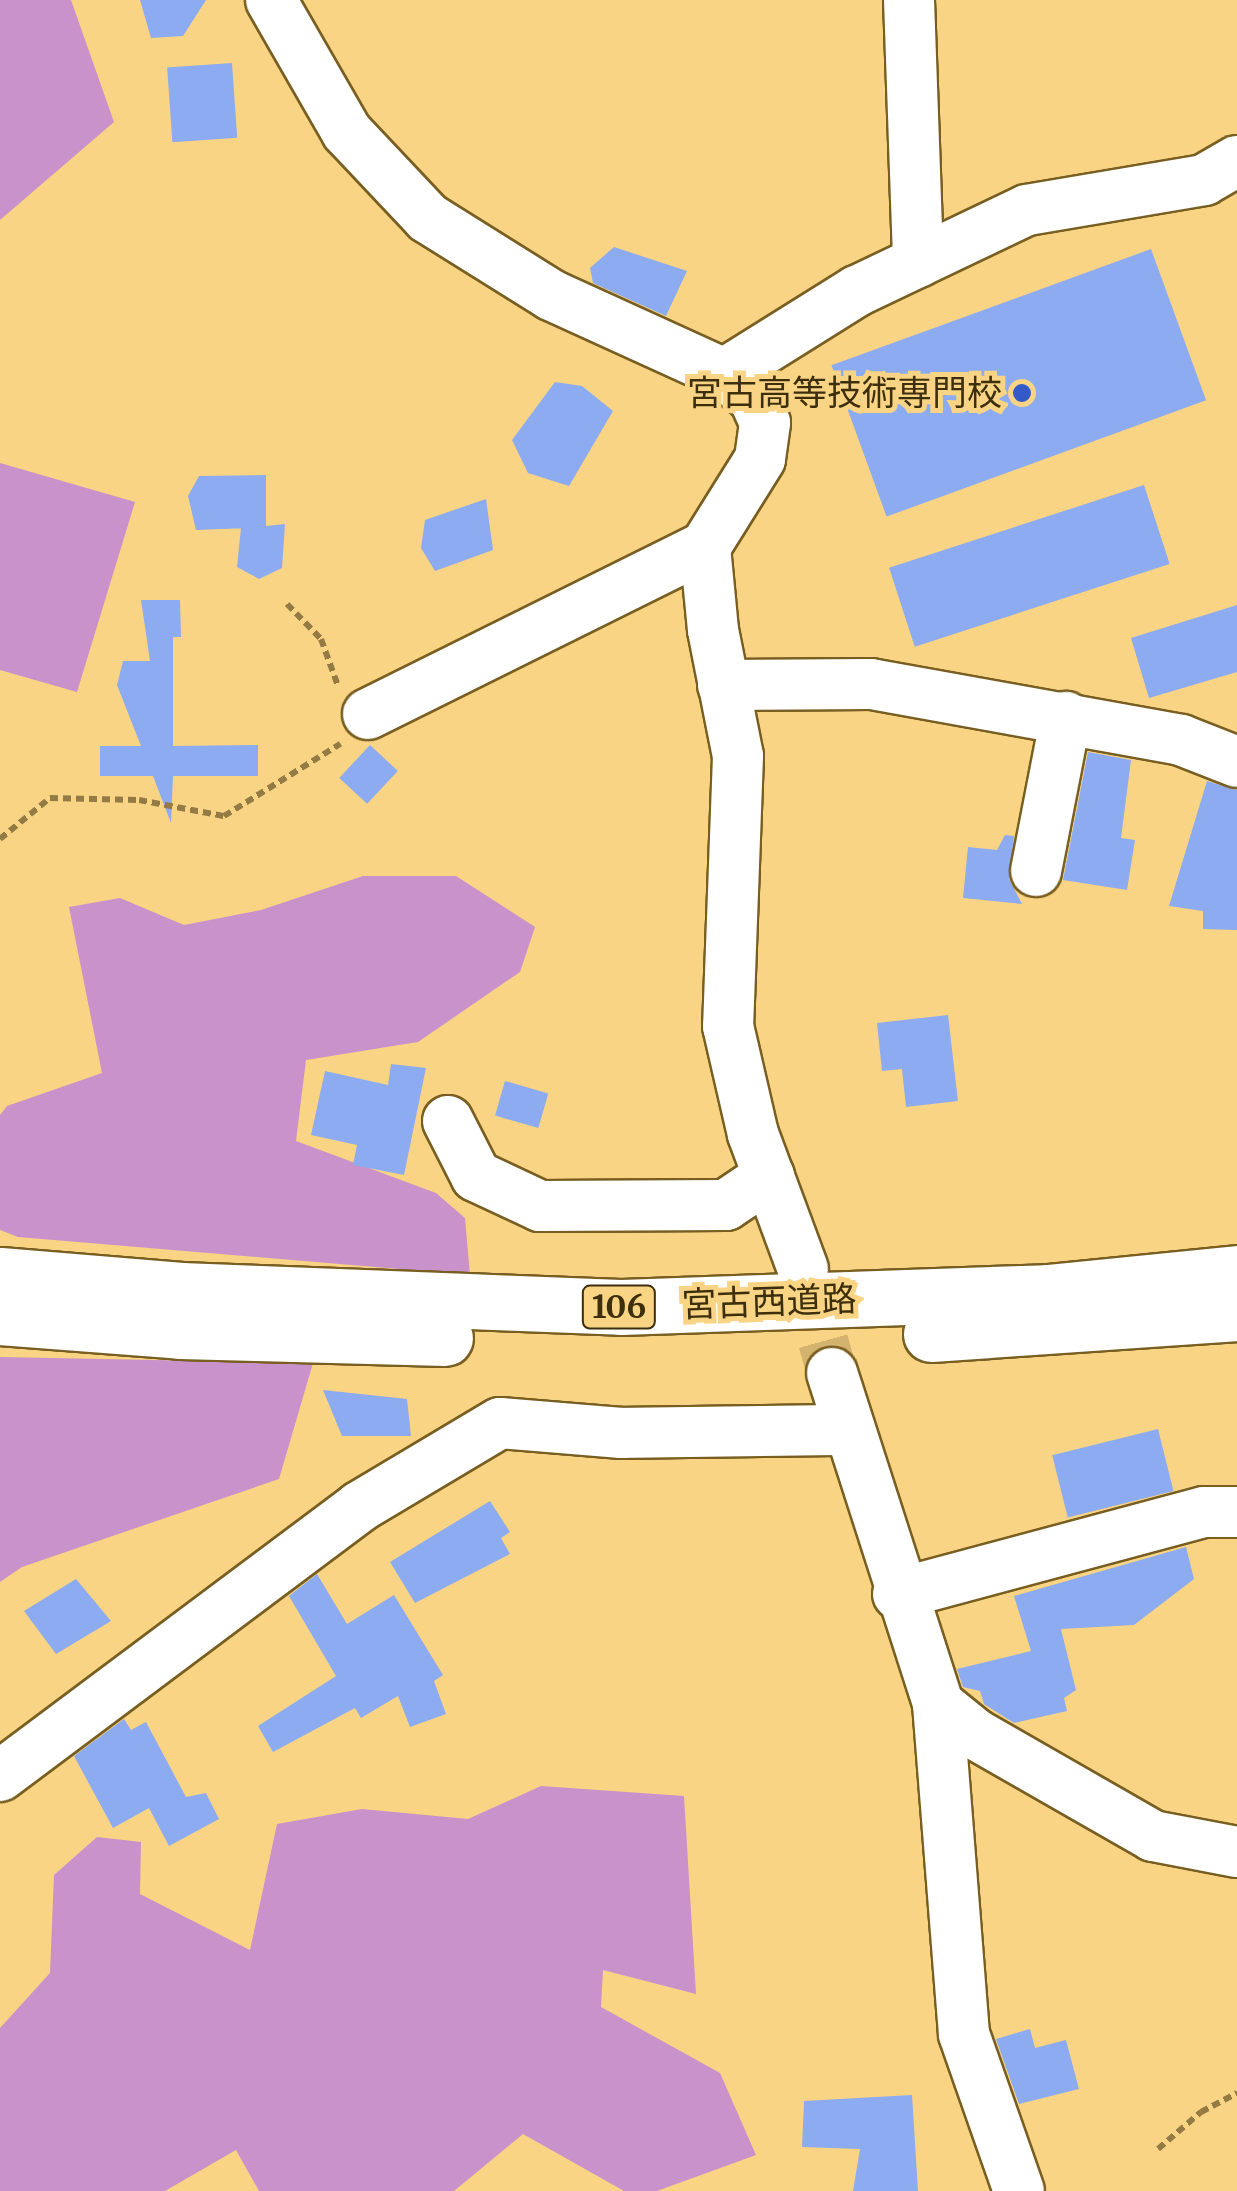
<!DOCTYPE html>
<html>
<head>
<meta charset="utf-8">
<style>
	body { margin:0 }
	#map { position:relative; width:1237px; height:2191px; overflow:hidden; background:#f9d485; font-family:Merriweather,"Noto Sans JP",serif }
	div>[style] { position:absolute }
	.green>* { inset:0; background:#c992ca }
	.building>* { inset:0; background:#8cabf0; transform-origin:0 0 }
	.minor-tunnel>* { height:50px; margin-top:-25px; transform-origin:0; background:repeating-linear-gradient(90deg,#d3b36d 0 50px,transparent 0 75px) }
	.path>* { height:6px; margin-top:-3px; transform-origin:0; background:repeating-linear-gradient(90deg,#947b44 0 8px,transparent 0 13px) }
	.roads { filter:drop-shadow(2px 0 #785e20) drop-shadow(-2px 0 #785e20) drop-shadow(0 2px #785e20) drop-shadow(0 -2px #785e20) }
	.minor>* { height:50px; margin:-25px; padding:0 25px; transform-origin:25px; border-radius:25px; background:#fff }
	.highway>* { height:55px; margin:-27.5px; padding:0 27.5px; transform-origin:27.5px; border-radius:27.5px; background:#fff }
	.dots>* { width:28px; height:28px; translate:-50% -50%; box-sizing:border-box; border:5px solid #f9d485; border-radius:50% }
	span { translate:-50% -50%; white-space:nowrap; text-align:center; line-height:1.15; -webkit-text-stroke:10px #f9d485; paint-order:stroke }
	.shield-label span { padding:2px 8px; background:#f9d485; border:2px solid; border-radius:8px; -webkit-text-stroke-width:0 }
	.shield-label { font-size:32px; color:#3d2f0c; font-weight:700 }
	.poi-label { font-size:35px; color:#3d2f0c }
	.right { translate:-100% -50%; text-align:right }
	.street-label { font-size:35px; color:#3d2f0c }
</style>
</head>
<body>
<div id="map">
	<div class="green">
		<div style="clip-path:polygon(0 0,71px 0,114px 122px,0 220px)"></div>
		<div style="clip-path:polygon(0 463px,135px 502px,77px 692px,0 670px)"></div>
		<div style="clip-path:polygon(363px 876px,456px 876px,535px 927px,520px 972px,418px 1042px,306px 1060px,296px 1141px,436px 1193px,465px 1218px,470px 1275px,18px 1237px,0 1230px,0 1115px,7px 1106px,102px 1073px,69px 907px,120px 898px,184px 925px,261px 910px)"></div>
		<div style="clip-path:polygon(0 1357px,313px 1363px,279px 1479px,22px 1567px,0 1582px)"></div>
		<div style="clip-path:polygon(541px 1786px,684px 1796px,696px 1994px,603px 1970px,601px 2007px,720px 2073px,756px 2155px,657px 2191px,624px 2191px,523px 2134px,454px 2191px,259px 2191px,236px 2150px,165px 2191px,0 2191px,0 2028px,50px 1973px,54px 1875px,97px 1837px,141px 1842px,140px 1894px,250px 1950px,277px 1824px,362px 1809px,468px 1819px)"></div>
	</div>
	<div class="building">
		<div style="clip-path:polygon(140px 0,206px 0,183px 36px,151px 38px)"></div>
		<div style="left:232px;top:63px;width:75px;height:65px;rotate:86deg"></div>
		<div style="clip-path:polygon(614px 247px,687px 271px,666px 316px,593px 283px,590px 268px)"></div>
		<div style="left:1151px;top:249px;width:161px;height:340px;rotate:70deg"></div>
		<div style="clip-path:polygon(555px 382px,582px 386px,613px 411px,569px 486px,528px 473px,512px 440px)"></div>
		<div style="clip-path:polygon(266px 475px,266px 526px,285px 524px,282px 568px,259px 579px,237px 567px,241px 528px,248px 528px,196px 530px,188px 496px,199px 476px)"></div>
		<div style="left:1144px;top:485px;width:83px;height:268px;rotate:72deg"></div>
		<div style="clip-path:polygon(486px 499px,493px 550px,435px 571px,421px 548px,425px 520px)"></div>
		<div style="clip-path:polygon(141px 600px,180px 600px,181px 637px,173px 637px,173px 746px,258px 745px,258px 776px,173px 776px,171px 823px,153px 776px,100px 776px,100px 746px,141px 746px,117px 685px,123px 661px,150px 661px)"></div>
		<div style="clip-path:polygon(1237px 605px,1237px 672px,1149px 698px,1131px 638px)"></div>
		<div style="left:370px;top:745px;width:38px;height:45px;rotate:43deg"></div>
		<div style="clip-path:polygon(1088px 752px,1131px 760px,1121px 838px,1135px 840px,1127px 890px,1063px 880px)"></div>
		<div style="clip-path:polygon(1207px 781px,1237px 790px,1237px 930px,1203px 929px,1203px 911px,1169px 906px)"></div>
		<div style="clip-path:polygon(1005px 835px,1014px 836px,1009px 879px,1022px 904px,963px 898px,968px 847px,997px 850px)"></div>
		<div style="clip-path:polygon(948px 1015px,958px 1101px,906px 1107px,902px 1069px,882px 1071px,877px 1023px)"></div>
		<div style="clip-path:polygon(391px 1064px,426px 1068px,404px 1175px,353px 1165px,357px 1145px,311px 1135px,325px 1071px,388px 1085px)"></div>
		<div style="left:505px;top:1081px;width:45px;height:36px;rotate:16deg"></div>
		<div style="clip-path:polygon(323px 1390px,407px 1399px,411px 1436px,342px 1436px)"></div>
		<div style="left:1158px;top:1429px;width:64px;height:109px;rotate:76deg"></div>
		<div style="clip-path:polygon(490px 1501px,510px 1532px,501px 1538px,510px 1554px,415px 1603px,390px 1562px)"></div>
		<div style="clip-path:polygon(1186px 1547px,1194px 1579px,1134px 1625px,1061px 1629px,1076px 1690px,1064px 1698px,1067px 1711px,1014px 1723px,984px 1704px,980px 1691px,963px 1687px,957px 1669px,1031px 1651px,1014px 1596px)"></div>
		<div style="clip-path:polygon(317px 1574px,347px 1624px,394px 1595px,443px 1675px,434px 1681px,446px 1714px,410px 1727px,398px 1696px,361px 1718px,355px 1708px,273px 1752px,258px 1726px,336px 1676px,289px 1596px)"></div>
		<div style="clip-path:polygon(76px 1579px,111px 1621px,56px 1654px,24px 1611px)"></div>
		<div style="clip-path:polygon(124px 1719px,131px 1730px,146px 1722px,186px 1797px,206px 1793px,219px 1819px,169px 1846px,149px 1808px,113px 1828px,74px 1756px)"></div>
		<div style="clip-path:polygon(1030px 2029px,1035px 2048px,1066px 2040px,1079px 2089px,1019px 2104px,996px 2039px)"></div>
		<div style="clip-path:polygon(912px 2095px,918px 2191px,853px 2191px,860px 2149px,802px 2147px,804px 2101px)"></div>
	</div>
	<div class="minor-tunnel">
		<div style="left:803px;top:1269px;width:108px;rotate:74.4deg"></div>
	</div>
	<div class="path">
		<div style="left:287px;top:604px;width:49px;rotate:45.8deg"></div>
		<div style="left:321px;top:639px;width:50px;rotate:70.1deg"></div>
		<div style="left:0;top:839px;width:65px;rotate:-39.4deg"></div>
		<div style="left:50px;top:798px;width:89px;rotate:1.3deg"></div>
		<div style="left:139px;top:800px;width:86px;rotate:10.7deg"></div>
		<div style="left:224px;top:816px;width:137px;rotate:-31.8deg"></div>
		<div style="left:1158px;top:2149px;width:57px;rotate:-40.7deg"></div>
		<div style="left:1201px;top:2112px;width:41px;rotate:-27.8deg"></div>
	</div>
	<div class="roads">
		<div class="minor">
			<div style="left:271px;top:0;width:152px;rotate:60.1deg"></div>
			<div style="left:347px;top:132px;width:118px;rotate:46.7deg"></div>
			<div style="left:428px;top:218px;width:145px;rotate:32deg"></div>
			<div style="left:551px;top:295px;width:190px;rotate:24.5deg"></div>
			<div style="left:724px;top:374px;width:38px;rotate:39deg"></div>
			<div style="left:754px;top:398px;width:27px;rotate:66deg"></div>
			<div style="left:765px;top:423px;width:36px;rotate:98deg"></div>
			<div style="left:760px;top:459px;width:104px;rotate:122deg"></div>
			<div style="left:705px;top:547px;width:83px;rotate:84.5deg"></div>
			<div style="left:713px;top:630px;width:128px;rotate:78.8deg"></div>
			<div style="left:738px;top:756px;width:270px;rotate:92.1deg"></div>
			<div style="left:728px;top:1026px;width:111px;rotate:77deg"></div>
			<div style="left:753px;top:1134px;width:144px;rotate:69.7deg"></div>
			<div style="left:909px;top:0;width:262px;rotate:88deg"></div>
			<div style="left:724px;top:374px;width:157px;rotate:-32deg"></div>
			<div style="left:857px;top:291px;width:188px;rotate:-25.5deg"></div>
			<div style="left:1027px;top:210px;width:180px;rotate:-9.6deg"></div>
			<div style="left:1204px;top:180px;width:38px;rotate:-30deg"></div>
			<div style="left:723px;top:685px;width:148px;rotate:-0.4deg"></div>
			<div style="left:871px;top:684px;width:315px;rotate:10.2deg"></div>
			<div style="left:1181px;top:740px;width:60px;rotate:21.4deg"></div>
			<div style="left:368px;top:714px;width:376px;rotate:-26.4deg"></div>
			<div style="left:1036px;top:871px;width:157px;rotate:-79deg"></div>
			<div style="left:448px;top:1121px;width:62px;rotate:63deg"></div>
			<div style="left:476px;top:1176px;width:71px;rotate:25.1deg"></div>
			<div style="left:540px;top:1206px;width:186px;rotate:-0.3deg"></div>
			<div style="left:726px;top:1205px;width:52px;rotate:-34deg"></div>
			<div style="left:832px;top:1373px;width:348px;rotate:72.2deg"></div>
			<div style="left:938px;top:1704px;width:331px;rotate:85.5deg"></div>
			<div style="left:964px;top:2034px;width:166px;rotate:70.7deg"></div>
			<div style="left:898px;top:1594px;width:317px;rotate:-15deg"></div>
			<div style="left:1204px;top:1512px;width:33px"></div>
			<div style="left:938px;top:1704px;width:48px;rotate:39deg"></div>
			<div style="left:975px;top:1734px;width:205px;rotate:29.8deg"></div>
			<div style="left:1153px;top:1836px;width:86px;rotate:10.8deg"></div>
			<div style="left:0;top:1776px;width:449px;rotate:-36.8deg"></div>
			<div style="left:359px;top:1507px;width:164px;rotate:-30.8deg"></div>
			<div style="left:500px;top:1423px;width:122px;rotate:4.7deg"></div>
			<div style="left:622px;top:1433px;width:226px;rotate:-0.8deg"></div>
		</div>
		<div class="highway">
			<div style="left:0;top:1275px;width:182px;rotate:4.7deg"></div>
			<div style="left:181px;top:1290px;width:440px;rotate:2.2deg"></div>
			<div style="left:621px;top:1307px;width:426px;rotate:-2deg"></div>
			<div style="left:1047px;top:1292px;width:191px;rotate:-5.7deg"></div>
			<div style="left:0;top:1317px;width:181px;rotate:4.4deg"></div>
			<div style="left:180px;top:1331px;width:265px;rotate:1.5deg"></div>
			<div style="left:931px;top:1334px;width:307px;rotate:-3.9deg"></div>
		</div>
	</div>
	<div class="dots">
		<div style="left:1022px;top:393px;background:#345aca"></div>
	</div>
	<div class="shield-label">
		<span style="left:619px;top:1307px">106</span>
	</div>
	<div class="poi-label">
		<span class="right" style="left:1002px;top:393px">宮古高等技術専門校</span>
	</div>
	<div class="street-label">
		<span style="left:769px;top:1302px;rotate:-2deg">宮古西道路</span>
	</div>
</div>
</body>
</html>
